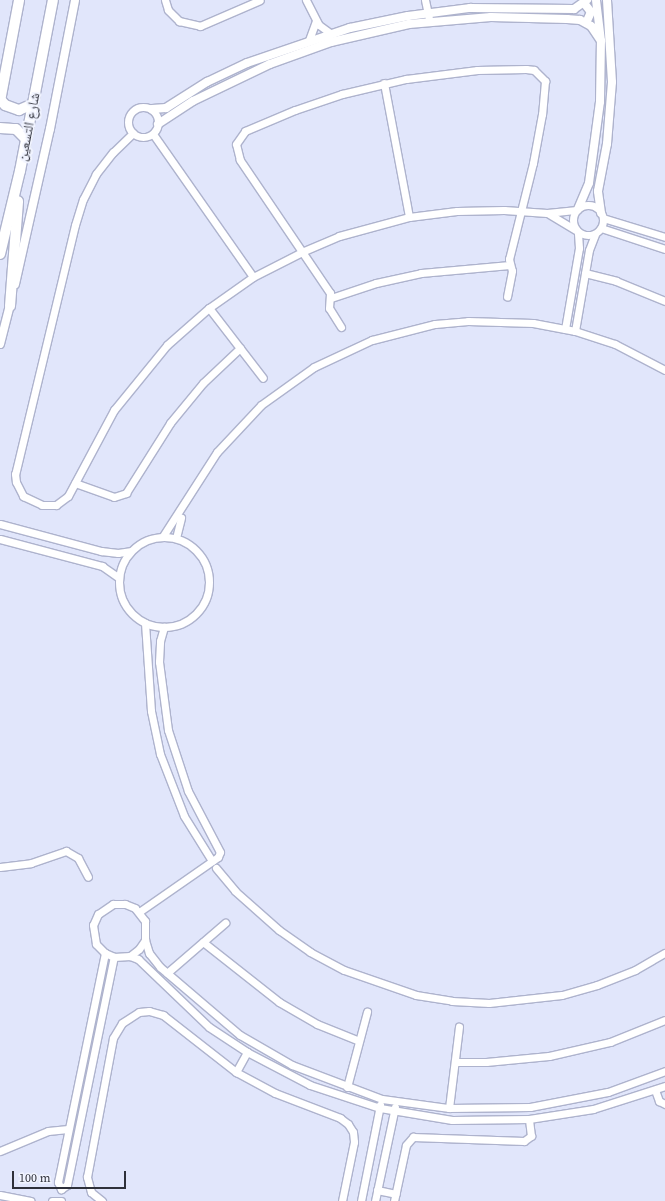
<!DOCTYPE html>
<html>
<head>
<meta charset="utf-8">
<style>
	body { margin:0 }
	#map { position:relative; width:665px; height:1201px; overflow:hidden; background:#e1e6fb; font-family:"Source Serif 4","Noto Naskh Arabic",serif }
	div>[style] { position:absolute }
	.roads { filter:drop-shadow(1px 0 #aeb3cd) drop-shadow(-1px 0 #aeb3cd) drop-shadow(0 1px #aeb3cd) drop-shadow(0 -1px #aeb3cd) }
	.minor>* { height:7px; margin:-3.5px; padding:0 3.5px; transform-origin:3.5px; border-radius:3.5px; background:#fff }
	.minor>.ring { margin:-3.5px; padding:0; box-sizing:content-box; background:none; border:7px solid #fff; border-radius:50% }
	.tertiary>* { height:8px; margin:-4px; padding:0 4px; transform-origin:4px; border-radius:4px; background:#fff }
	.primary>* { height:10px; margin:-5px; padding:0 5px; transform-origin:5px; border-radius:5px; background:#fff }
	span { translate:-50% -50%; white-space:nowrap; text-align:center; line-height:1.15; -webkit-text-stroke:4px #f1f4ff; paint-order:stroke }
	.street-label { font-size:14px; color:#2e303a }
	.scale { position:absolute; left:12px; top:1171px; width:114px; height:18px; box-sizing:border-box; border:2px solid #2e303a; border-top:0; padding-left:5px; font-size:12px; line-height:14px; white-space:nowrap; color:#2e303a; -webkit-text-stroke:3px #f1f4ff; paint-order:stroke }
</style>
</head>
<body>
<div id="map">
	<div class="roads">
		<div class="minor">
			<div style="left:165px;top:0;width:10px;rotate:73deg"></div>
			<div style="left:168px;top:10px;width:16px;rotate:45deg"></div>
			<div style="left:179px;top:21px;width:22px;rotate:13deg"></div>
			<div style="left:200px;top:26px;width:65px;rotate:-23.4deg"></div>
			<div style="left:306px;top:0;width:28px;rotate:63deg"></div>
			<div style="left:319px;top:25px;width:14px;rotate:36deg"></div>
			<div style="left:425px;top:0;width:19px;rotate:78deg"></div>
			<div style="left:309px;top:40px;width:20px;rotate:-70deg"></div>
			<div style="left:384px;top:83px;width:136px;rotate:79.4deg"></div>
			<div class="ring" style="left:128px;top:107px;width:23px;height:23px"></div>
			<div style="left:133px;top:133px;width:28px;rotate:136deg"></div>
			<div style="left:113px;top:152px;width:28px;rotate:128deg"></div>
			<div style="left:96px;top:174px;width:28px;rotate:117deg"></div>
			<div style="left:83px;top:199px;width:27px;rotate:107deg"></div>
			<div style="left:75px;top:225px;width:256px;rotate:103.5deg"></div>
			<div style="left:15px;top:474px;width:8px;rotate:83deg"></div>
			<div style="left:16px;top:482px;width:16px;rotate:63deg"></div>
			<div style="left:23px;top:496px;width:21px;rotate:25deg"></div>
			<div style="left:42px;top:505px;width:14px"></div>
			<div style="left:56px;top:505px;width:15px;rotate:-37deg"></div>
			<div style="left:68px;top:496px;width:98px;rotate:-61.9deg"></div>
			<div style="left:114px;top:410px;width:84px;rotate:-50.8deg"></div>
			<div style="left:167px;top:345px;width:56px;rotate:-41.4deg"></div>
			<div style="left:209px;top:308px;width:54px;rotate:-35.2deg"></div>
			<div style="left:253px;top:277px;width:57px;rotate:-27deg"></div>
			<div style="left:304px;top:251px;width:38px;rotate:-23deg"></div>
			<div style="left:339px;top:236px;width:73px;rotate:-15.2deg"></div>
			<div style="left:409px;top:217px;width:48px;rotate:-7.1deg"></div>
			<div style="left:457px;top:211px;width:47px;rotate:-1.2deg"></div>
			<div style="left:504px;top:210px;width:43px;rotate:4deg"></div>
			<div style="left:547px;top:213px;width:30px;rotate:-6deg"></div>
			<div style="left:153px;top:134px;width:174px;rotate:55deg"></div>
			<div class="ring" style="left:573px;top:205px;width:23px;height:23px"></div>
			<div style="left:549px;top:214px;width:31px;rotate:31deg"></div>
			<div style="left:603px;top:218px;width:65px;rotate:17deg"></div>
			<div style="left:601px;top:228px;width:67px;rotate:18.2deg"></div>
			<div style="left:585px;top:273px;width:32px;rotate:14deg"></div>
			<div style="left:616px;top:281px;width:53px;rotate:22.2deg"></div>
			<div style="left:331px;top:298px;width:47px;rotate:-18.4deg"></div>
			<div style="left:376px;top:283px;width:46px;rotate:-12.5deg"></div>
			<div style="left:421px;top:273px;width:89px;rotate:-5.1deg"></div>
			<div style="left:209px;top:308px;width:88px;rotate:52.4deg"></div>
			<div style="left:341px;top:327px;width:22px;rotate:-122deg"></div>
			<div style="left:329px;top:308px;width:15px;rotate:-86deg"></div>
			<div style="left:330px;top:293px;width:161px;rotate:-124.1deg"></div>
			<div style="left:240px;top:160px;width:16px;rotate:-104deg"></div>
			<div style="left:236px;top:144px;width:16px;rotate:-55deg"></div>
			<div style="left:245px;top:131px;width:54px;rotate:-22.8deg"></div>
			<div style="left:295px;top:110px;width:50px;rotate:-18.8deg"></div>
			<div style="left:342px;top:94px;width:66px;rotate:-13.2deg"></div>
			<div style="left:406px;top:79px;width:72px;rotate:-7.2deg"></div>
			<div style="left:477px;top:70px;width:49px;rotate:-1.2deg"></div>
			<div style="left:526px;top:69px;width:8px;rotate:7deg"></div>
			<div style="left:534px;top:70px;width:16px;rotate:45deg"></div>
			<div style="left:545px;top:81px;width:33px;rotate:95deg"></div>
			<div style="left:542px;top:114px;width:50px;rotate:100.4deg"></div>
			<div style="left:533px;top:163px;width:99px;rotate:104deg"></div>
			<div style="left:509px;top:259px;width:12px;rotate:76deg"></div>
			<div style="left:512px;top:271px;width:26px;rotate:101deg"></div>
			<div style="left:565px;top:329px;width:82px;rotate:-80.2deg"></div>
			<div style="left:579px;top:248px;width:16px;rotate:-94deg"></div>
			<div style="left:575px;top:331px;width:82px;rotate:-80.2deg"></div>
			<div style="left:589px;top:250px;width:17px;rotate:-69deg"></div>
			<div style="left:75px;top:483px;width:41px;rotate:19.7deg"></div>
			<div style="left:114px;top:497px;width:13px;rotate:-18deg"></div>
			<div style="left:126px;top:493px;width:83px;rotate:-57.8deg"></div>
			<div style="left:170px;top:423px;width:52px;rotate:-50.5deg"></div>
			<div style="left:203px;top:383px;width:51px;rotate:-43.4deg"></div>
			<div style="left:0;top:524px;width:105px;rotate:15deg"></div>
			<div style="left:101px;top:551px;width:17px;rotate:7deg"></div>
			<div style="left:118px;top:553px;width:12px;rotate:-9deg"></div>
			<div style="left:163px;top:536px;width:100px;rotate:-57.3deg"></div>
			<div style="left:217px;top:452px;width:64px;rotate:-46.9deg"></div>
			<div style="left:261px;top:405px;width:65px;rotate:-35.6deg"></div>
			<div style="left:314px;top:367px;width:64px;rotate:-25deg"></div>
			<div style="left:372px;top:340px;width:65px;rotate:-14.3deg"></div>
			<div style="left:435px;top:324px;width:33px;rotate:-5deg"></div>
			<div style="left:468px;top:321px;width:65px;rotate:1.8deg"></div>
			<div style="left:533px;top:323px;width:43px;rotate:10.8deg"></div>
			<div style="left:575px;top:331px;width:42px;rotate:18deg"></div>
			<div style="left:615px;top:344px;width:56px;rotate:27.5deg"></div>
			<div class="ring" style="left:119px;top:537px;width:83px;height:83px"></div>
			<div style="left:176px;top:538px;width:21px;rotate:-76deg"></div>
			<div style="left:0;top:539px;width:106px;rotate:14.8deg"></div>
			<div style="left:102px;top:566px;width:19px;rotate:35deg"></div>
			<div style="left:145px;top:623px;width:88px;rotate:86.1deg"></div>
			<div style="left:151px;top:711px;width:44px;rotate:78.2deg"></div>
			<div style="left:160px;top:754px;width:66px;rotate:68.8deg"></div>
			<div style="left:184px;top:816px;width:53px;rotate:58.1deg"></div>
			<div style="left:0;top:867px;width:31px;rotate:-7deg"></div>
			<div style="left:31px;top:863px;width:37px;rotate:-19deg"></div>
			<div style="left:66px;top:851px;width:14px;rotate:30deg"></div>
			<div style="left:78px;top:858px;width:21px;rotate:62deg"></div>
			<div style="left:216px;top:868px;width:30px;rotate:50deg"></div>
			<div style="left:235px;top:891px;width:59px;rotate:41.6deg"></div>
			<div style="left:279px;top:930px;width:38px;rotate:35deg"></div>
			<div style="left:310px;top:952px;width:38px;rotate:28deg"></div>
			<div style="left:344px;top:970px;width:76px;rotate:19.1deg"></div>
			<div style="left:416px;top:995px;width:36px;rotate:9deg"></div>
			<div style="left:452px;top:1001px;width:37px;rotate:3deg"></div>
			<div style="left:489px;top:1003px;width:73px;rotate:-6.3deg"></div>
			<div style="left:562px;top:995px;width:36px;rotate:-16deg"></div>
			<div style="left:597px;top:985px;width:41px;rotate:-21.5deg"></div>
			<div style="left:635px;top:970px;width:34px;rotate:-30deg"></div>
			<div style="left:139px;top:912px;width:96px;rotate:-34.8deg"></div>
			<div style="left:218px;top:857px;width:5px;rotate:-68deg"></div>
			<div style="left:220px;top:852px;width:69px;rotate:-117.7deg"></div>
			<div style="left:188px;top:791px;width:64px;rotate:-108.2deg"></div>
			<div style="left:168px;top:730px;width:69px;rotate:-97.5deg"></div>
			<div style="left:159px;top:662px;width:21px;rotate:-87deg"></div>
			<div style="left:160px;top:641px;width:15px;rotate:-74deg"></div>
			<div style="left:145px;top:940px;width:14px;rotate:73deg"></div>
			<div style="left:149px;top:953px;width:18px;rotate:52deg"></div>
			<div style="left:160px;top:967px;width:105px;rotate:40.4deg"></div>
			<div style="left:240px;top:1035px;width:60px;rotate:30deg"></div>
			<div style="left:292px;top:1065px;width:96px;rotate:20.7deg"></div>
			<div style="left:382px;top:1099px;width:68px;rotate:7.7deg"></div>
			<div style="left:449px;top:1108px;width:81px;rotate:-0.7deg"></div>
			<div style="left:530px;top:1107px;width:79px;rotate:-10.9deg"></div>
			<div style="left:608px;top:1092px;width:61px;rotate:-20.2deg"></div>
			<div style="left:203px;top:942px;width:97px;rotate:38.3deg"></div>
			<div style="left:279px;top:1002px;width:44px;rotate:30.1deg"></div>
			<div style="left:317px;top:1024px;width:45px;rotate:22deg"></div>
			<div style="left:105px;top:953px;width:234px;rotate:101.6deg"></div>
			<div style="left:58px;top:1182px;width:8px;rotate:67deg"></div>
			<div style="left:61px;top:1189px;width:7px;rotate:-34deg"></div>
			<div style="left:67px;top:1185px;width:233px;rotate:-78.4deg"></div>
			<div style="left:130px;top:956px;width:11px;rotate:-38deg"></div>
			<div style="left:139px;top:949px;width:11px;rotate:-56deg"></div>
			<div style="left:145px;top:940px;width:19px;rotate:-90deg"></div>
			<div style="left:145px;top:921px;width:16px;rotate:-128deg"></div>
			<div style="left:135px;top:908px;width:11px;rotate:-158deg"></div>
			<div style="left:125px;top:904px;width:12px;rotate:180deg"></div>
			<div style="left:113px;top:904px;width:18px;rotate:146deg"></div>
			<div style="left:98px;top:914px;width:12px;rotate:114deg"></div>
			<div style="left:93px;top:925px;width:19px;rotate:81deg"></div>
			<div style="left:96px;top:944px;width:13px;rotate:45deg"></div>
			<div style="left:105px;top:953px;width:10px;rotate:24deg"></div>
			<div style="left:114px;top:957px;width:16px;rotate:-4deg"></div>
			<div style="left:130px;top:956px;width:9px;rotate:21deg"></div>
			<div style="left:138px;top:959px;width:98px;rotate:43.8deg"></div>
			<div style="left:209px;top:1027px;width:45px;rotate:33.3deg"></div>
			<div style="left:247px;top:1052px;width:71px;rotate:27.6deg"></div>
			<div style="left:310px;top:1085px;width:74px;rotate:18.2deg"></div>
			<div style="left:380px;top:1108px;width:73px;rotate:9.5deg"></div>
			<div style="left:452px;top:1120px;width:77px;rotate:-0.7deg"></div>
			<div style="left:529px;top:1119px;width:65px;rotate:-8.9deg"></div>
			<div style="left:593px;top:1109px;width:76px;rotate:-17.7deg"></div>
			<div style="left:167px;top:973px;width:77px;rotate:-40.8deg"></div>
			<div style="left:455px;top:1062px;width:31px"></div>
			<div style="left:486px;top:1062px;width:63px;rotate:-5.4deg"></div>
			<div style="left:549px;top:1056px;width:63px;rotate:-12.9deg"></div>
			<div style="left:610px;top:1042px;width:59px;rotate:-21.8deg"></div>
			<div style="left:236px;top:1072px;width:23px;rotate:-61deg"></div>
			<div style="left:347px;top:1087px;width:78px;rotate:-75.1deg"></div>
			<div style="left:655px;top:1090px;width:12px;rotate:70deg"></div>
			<div style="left:659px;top:1101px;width:7px;rotate:27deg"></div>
			<div style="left:449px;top:1108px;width:82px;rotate:-83deg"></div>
			<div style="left:0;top:1151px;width:52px;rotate:-22.6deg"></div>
			<div style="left:48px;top:1131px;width:20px;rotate:-6deg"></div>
			<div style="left:377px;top:1190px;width:19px;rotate:12deg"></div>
			<div style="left:0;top:1195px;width:31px;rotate:11deg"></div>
			<div style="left:52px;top:1201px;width:9px"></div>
			<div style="left:102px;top:1201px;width:14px;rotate:-141deg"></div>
			<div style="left:91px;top:1192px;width:16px;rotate:-105deg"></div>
			<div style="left:87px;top:1177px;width:141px;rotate:-79.4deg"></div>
			<div style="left:113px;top:1038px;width:17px;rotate:-59deg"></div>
			<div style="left:122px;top:1023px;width:20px;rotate:-33deg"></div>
			<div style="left:139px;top:1012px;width:10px;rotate:-6deg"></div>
			<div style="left:149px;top:1011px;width:15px;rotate:16deg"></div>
			<div style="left:163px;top:1015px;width:93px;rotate:38deg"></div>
			<div style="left:236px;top:1072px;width:44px;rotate:28.3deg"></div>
			<div style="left:275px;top:1093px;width:70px;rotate:21deg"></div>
			<div style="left:340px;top:1118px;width:10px;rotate:37deg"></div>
			<div style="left:348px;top:1124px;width:9px;rotate:58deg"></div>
			<div style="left:353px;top:1132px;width:10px;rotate:84deg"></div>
			<div style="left:354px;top:1142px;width:60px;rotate:101.5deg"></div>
			<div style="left:361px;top:1201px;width:98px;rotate:-78.8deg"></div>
			<div style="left:375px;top:1201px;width:96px;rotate:-78deg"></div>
			<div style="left:394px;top:1201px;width:57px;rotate:-77.9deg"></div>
			<div style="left:406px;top:1145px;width:11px;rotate:-49deg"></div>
			<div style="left:413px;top:1137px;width:111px;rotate:2.1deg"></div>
			<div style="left:524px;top:1141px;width:9px;rotate:-36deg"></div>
			<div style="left:531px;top:1136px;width:17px;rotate:-97deg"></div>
		</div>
		<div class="tertiary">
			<div style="left:584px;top:3px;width:11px;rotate:52deg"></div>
			<div style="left:591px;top:12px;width:12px;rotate:114deg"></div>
			<div style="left:152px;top:109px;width:14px;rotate:-4deg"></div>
			<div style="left:166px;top:108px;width:49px;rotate:-32.4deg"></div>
			<div style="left:207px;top:82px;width:44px;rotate:-25.4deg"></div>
			<div style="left:247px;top:63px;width:109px;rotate:-18.8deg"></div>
			<div style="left:350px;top:28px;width:59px;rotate:-11.7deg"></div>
			<div style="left:408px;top:16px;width:63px;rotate:-7.4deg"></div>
			<div style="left:470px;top:8px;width:104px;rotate:0.6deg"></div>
			<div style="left:574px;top:9px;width:16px;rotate:-35deg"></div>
			<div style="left:158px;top:124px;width:42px;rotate:-33.3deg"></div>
			<div style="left:193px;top:101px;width:85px;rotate:-25.7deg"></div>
			<div style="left:270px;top:64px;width:65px;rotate:-19.8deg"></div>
			<div style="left:331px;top:42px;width:80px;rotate:-13deg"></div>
			<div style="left:409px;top:24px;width:82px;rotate:-4.9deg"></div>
			<div style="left:491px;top:17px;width:76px;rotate:1.5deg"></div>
			<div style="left:567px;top:19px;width:13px;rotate:4deg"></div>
			<div style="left:580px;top:20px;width:13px;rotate:29deg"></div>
			<div style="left:591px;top:26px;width:18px;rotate:56deg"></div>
			<div style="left:578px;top:209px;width:28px;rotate:-67deg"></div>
			<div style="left:589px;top:183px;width:82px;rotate:-82.3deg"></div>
			<div style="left:600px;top:102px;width:61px;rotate:-89.1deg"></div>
			<div style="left:601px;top:41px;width:41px;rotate:-97deg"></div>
			<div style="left:601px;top:213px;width:22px;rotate:-98deg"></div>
			<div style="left:598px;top:191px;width:48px;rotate:-79.2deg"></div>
			<div style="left:607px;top:144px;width:62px;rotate:-85.4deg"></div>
			<div style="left:612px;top:82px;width:82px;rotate:-93.5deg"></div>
			<div style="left:15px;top:284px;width:159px;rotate:-77.3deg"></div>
			<div style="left:50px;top:129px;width:131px;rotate:-79deg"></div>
			<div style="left:0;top:344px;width:44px;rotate:-75.7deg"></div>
		</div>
		<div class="primary">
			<div style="left:0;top:99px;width:8px;rotate:50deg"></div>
			<div style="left:5px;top:105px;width:15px;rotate:20deg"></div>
			<div style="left:19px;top:110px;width:15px;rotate:-23deg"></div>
			<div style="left:0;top:101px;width:103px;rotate:-79.3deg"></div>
			<div style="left:0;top:128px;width:16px;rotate:4deg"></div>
			<div style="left:16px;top:129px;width:14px;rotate:45deg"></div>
			<div style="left:0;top:254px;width:85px;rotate:-76.5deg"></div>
			<div style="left:20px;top:171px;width:174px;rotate:-79.1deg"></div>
			<div style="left:10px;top:306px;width:105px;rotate:-85.6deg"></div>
		</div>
	</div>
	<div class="street-label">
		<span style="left:28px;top:127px;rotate:-79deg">شارع التسعين</span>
	</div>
	<div class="scale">100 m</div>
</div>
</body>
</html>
